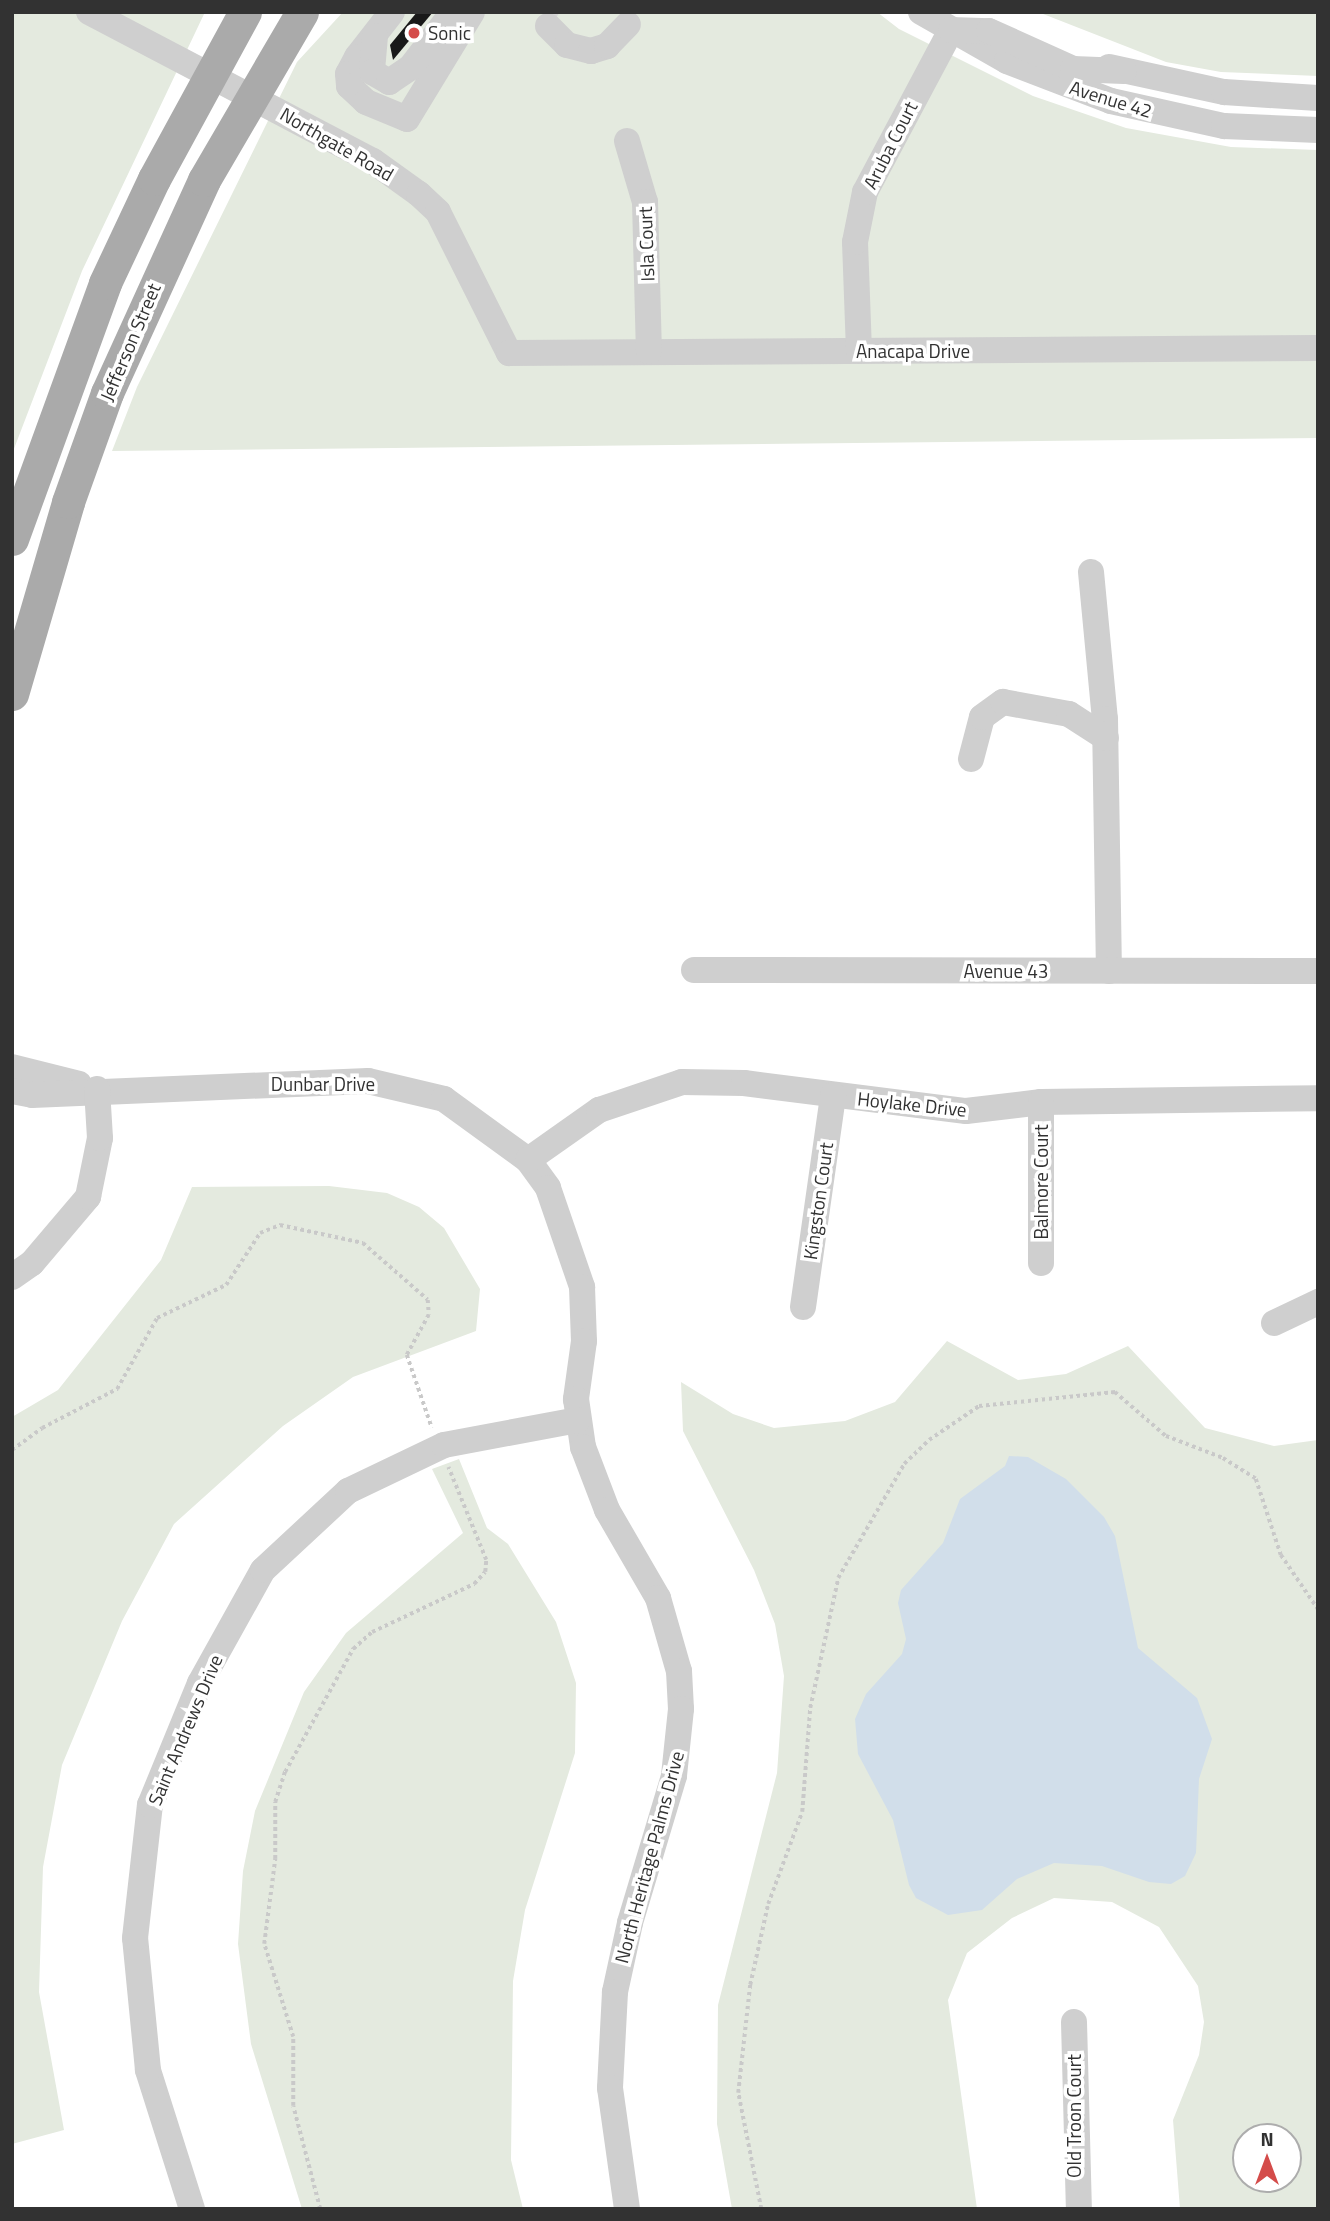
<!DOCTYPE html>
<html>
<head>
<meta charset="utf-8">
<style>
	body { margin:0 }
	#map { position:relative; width:1330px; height:2221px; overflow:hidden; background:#fff; font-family:"Titillium Web",sans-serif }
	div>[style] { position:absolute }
	.green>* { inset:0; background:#e4eadf }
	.water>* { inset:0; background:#d1deea }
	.building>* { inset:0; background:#191919 }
	.minor-tunnel>* { height:26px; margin-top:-13px; transform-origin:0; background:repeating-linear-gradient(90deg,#d6d6d6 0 26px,transparent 0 39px) }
	.path>* { height:3.5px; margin-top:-1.75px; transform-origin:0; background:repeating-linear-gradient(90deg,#c9c9c9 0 3.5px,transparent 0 7px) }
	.minor>* { height:26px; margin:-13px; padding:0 13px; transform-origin:13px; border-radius:13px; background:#cfcfcf }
	.major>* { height:33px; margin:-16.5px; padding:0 16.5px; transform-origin:16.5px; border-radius:16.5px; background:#aaa }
	.dots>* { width:19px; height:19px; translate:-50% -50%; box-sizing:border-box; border:4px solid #fff; border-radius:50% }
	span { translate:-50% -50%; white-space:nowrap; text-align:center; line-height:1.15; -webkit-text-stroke:7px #fff; paint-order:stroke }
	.poi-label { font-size:19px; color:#323232 }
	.left { translate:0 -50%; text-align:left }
	.street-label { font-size:19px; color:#323232 }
	.frame { position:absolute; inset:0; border:14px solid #323232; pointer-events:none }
	.north { position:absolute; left:1232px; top:2123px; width:70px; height:70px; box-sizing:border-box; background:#fff; border:2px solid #adadad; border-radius:50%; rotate:0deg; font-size:19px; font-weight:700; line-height:28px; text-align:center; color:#323232 }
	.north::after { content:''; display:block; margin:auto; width:24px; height:32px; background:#d44c4a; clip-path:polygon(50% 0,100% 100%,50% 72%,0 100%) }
</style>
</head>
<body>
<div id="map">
	<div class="green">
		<div style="clip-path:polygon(12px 12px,205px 12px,82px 271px,12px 454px)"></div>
		<div style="clip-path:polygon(343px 12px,877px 12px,899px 29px,1033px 96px,1126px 128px,1231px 147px,1318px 150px,1318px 438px,112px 451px,137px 387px,297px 62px)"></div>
		<div style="clip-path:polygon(1038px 12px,1318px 12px,1318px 76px,1221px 72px,1166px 62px)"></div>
		<div style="clip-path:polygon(329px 1186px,387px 1193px,419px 1207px,444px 1228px,480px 1289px,476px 1331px,353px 1377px,283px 1426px,174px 1524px,122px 1621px,62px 1765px,43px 1867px,39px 1992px,64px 2130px,12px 2144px,12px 1417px,58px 1390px,161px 1260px,192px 1187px)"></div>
		<div style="clip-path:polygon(evenodd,947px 1341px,1018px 1380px,1066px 1374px,1128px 1346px,1205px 1428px,1274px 1446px,1318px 1440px,1318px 2209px,1180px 2209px,1173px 2120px,1199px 2055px,1204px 2022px,1198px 1986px,1159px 1927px,1112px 1902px,1054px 1898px,1012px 1918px,967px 1953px,948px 2000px,977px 2209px,732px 2209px,717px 2124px,718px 2005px,777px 1773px,784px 1676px,775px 1624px,754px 1570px,683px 1431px,681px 1382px,733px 1414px,774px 1428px,845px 1421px,895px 1402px,947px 1341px,1246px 2137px,1288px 2137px,1288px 2179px,1246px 2179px,1246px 2137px)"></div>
		<div style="clip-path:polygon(459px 1459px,487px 1528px,508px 1544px,556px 1622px,576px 1683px,575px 1753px,525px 1910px,513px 1981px,511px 2160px,523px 2209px,302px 2209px,251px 2044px,238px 1944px,243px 1871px,255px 1811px,304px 1692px,346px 1633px,463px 1533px,432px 1469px)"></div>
	</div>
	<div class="water">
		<div style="clip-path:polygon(1009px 1456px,1028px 1457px,1066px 1479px,1104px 1517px,1115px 1536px,1138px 1648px,1197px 1698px,1212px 1739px,1199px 1779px,1196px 1853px,1185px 1876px,1171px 1884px,1149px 1882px,1102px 1866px,1054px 1863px,1017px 1879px,982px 1910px,948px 1915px,916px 1898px,909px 1885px,893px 1820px,858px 1754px,855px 1719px,866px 1694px,902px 1654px,906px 1639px,898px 1603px,901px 1590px,943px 1543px,960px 1499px,1005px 1466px)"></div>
	</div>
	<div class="building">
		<div style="clip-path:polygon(417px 12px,433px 12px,393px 60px,390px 45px)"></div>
	</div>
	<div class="minor-tunnel">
		<div style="left:555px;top:12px;width:4px;rotate:34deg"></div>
	</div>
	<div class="path">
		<div style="left:12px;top:1450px;width:37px;rotate:-36deg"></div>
		<div style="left:42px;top:1428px;width:85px;rotate:-27.5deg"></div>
		<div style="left:117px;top:1389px;width:81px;rotate:-60.6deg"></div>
		<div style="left:157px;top:1318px;width:76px;rotate:-25.6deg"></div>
		<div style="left:226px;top:1285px;width:62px;rotate:-56.8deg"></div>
		<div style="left:260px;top:1233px;width:22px;rotate:-22deg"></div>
		<div style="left:280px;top:1225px;width:85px;rotate:12.2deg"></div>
		<div style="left:363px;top:1243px;width:86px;rotate:41.2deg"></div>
		<div style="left:428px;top:1300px;width:15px;rotate:86deg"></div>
		<div style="left:429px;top:1315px;width:46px;rotate:118.8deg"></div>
		<div style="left:407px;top:1355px;width:77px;rotate:71.1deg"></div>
		<div style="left:320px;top:2209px;width:106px;rotate:-104.7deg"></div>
		<div style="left:293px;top:2106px;width:69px;rotate:-90deg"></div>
		<div style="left:293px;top:2037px;width:97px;rotate:-107.3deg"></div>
		<div style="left:264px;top:1944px;width:86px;rotate:-82.6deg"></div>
		<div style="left:275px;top:1859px;width:57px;rotate:-90deg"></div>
		<div style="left:275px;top:1802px;width:32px;rotate:-72deg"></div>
		<div style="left:285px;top:1772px;width:141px;rotate:-61.1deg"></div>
		<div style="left:353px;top:1649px;width:25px;rotate:-42deg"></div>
		<div style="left:372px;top:1632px;width:113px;rotate:-25.2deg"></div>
		<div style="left:474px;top:1584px;width:16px;rotate:-47deg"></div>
		<div style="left:485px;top:1572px;width:12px;rotate:-85deg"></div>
		<div style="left:486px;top:1560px;width:100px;rotate:-112.2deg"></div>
		<div style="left:761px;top:2209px;width:118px;rotate:-101.2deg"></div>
		<div style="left:738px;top:2093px;width:109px;rotate:-83.7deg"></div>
		<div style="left:750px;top:1985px;width:83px;rotate:-77.5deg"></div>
		<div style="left:768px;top:1904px;width:98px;rotate:-69.7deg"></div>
		<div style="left:802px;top:1812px;width:104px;rotate:-85.6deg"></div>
		<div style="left:810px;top:1708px;width:133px;rotate:-77.8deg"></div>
		<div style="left:838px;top:1578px;width:132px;rotate:-59.9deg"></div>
		<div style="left:904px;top:1464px;width:35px;rotate:-44deg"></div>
		<div style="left:929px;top:1440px;width:60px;rotate:-34.2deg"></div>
		<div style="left:979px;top:1406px;width:137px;rotate:-5.9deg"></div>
		<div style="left:1115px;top:1392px;width:67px;rotate:40.8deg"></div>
		<div style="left:1166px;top:1436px;width:61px;rotate:21.1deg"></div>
		<div style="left:1223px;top:1458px;width:39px;rotate:32deg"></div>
		<div style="left:1256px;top:1479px;width:80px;rotate:71.8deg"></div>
		<div style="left:1281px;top:1555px;width:65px;rotate:55.6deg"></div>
	</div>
	<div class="minor">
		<div style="left:89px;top:12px;width:321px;rotate:27.7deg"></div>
		<div style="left:373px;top:161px;width:57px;rotate:35.7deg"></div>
		<div style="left:419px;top:194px;width:26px;rotate:43deg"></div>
		<div style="left:438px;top:212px;width:158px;rotate:63.3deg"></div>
		<div style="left:509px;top:353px;width:809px;rotate:-0.35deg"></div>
		<div style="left:392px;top:12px;width:57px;rotate:127.9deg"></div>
		<div style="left:357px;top:57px;width:19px;rotate:118deg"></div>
		<div style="left:348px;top:74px;width:12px;rotate:85deg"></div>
		<div style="left:349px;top:86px;width:23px;rotate:43deg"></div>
		<div style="left:366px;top:102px;width:44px;rotate:22.5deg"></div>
		<div style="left:407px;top:119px;width:125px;rotate:-58.7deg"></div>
		<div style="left:921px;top:12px;width:99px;rotate:29.7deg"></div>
		<div style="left:1007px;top:61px;width:111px;rotate:21deg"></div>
		<div style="left:1111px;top:101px;width:116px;rotate:12.5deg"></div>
		<div style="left:1224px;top:126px;width:94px;rotate:2.4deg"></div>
		<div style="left:548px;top:26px;width:27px;rotate:45deg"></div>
		<div style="left:567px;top:45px;width:25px;rotate:14deg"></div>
		<div style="left:591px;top:51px;width:17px;rotate:-17deg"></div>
		<div style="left:607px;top:46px;width:30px;rotate:-46deg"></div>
		<div style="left:375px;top:36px;width:36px;rotate:95deg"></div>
		<div style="left:372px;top:72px;width:20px;rotate:30deg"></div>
		<div style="left:389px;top:82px;width:27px;rotate:-34deg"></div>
		<div style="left:411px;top:67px;width:69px;rotate:-52.6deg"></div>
		<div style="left:1109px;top:67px;width:118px;rotate:12.3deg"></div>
		<div style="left:1224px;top:92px;width:94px;rotate:3.7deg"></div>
		<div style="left:627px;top:141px;width:64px;rotate:73.6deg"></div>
		<div style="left:645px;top:202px;width:149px;rotate:88.5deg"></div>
		<div style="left:859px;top:351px;width:109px;rotate:-92.1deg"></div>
		<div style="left:855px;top:242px;width:51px;rotate:-78.7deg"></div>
		<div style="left:865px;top:192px;width:183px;rotate:-62deg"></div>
		<div style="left:951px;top:30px;width:38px;rotate:2deg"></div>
		<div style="left:989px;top:31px;width:92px;rotate:24.3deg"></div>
		<div style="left:1073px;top:69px;width:51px;rotate:2.2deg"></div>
		<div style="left:1091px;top:572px;width:148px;rotate:84.6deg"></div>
		<div style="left:1105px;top:719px;width:252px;rotate:89.1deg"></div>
		<div style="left:971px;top:759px;width:43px;rotate:-75.3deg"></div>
		<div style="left:982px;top:717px;width:26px;rotate:-36deg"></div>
		<div style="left:1003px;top:702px;width:67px;rotate:10.3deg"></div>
		<div style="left:1069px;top:714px;width:44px;rotate:33deg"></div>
		<div style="left:694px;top:970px;width:624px;rotate:0.09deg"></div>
		<div style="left:12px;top:1067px;width:69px;rotate:14.2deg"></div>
		<div style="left:12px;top:1091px;width:20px;rotate:11deg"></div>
		<div style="left:32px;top:1095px;width:336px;rotate:-2.4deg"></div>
		<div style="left:368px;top:1081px;width:78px;rotate:13.3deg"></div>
		<div style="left:444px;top:1099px;width:104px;rotate:36deg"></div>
		<div style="left:528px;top:1160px;width:34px;rotate:54deg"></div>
		<div style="left:548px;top:1188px;width:105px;rotate:71deg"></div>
		<div style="left:582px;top:1287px;width:54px;rotate:87.9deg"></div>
		<div style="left:584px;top:1341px;width:59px;rotate:97.9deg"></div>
		<div style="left:576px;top:1399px;width:49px;rotate:81.7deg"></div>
		<div style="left:583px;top:1447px;width:67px;rotate:69.1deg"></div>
		<div style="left:607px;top:1510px;width:102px;rotate:59.9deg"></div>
		<div style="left:658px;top:1598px;width:76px;rotate:74deg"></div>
		<div style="left:679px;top:1671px;width:38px;rotate:87deg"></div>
		<div style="left:681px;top:1709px;width:67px;rotate:96deg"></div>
		<div style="left:674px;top:1776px;width:153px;rotate:106.7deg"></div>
		<div style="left:630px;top:1923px;width:71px;rotate:102.3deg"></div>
		<div style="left:615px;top:1992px;width:96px;rotate:93deg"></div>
		<div style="left:610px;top:2088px;width:122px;rotate:82deg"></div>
		<div style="left:528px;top:1160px;width:87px;rotate:-35.2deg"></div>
		<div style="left:599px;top:1110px;width:88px;rotate:-18.6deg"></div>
		<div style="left:682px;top:1082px;width:62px;rotate:0.9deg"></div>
		<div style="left:744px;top:1083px;width:224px;rotate:7.2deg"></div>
		<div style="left:966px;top:1111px;width:76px;rotate:-6.8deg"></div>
		<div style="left:1041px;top:1102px;width:277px;rotate:-0.8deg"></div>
		<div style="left:1041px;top:1263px;width:161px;rotate:-90deg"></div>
		<div style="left:12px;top:1277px;width:24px;rotate:-35deg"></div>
		<div style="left:32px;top:1263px;width:87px;rotate:-49.7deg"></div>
		<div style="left:88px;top:1197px;width:60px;rotate:-78.5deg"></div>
		<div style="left:100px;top:1138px;width:49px;rotate:-93.5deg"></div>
		<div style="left:803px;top:1307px;width:214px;rotate:-81.9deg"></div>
		<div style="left:1274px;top:1323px;width:49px;rotate:-25.5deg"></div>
		<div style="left:1074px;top:2022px;width:187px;rotate:88.5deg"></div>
		<div style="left:192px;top:2209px;width:146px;rotate:-107.6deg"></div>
		<div style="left:148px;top:2070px;width:133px;rotate:-95.6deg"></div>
		<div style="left:135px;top:1938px;width:134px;rotate:-83.6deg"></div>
		<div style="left:150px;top:1805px;width:132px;rotate:-67.7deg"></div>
		<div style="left:200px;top:1683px;width:129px;rotate:-60.9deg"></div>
		<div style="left:263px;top:1570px;width:116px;rotate:-42.9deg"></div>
		<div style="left:348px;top:1491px;width:106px;rotate:-25.6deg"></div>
		<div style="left:444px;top:1445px;width:136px;rotate:-10.6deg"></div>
	</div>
	<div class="major">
		<div style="left:12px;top:539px;width:272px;rotate:-70deg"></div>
		<div style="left:105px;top:283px;width:115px;rotate:-64.8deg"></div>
		<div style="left:154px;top:179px;width:190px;rotate:-61.4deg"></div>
		<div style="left:12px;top:694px;width:200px;rotate:-73.7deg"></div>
		<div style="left:68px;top:502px;width:116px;rotate:-70.3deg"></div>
		<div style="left:107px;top:393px;width:234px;rotate:-65.5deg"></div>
		<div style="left:204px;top:180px;width:194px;rotate:-59.7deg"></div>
	</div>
	<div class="dots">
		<div style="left:414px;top:33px;background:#d44c4a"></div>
	</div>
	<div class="poi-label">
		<span class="left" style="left:428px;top:33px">Sonic</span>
	</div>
	<div class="street-label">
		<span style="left:1111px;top:99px;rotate:17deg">Avenue 42</span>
		<span style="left:337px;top:144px;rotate:30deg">Northgate Road</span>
		<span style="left:890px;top:145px;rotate:-63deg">Aruba Court</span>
		<span style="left:646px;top:244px;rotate:-92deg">Isla Court</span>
		<span style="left:130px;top:342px;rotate:-67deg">Jefferson Street</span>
		<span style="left:913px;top:351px">Anacapa Drive</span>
		<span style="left:1006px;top:971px">Avenue 43</span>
		<span style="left:323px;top:1084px">Dunbar Drive</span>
		<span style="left:912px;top:1104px;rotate:6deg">Hoylake Drive</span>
		<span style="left:1041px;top:1182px;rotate:-90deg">Balmore Court</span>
		<span style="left:818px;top:1201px;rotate:-82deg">Kingston Court</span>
		<span style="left:185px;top:1730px;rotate:-67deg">Saint Andrews Drive</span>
		<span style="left:649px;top:1857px;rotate:-75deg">North Heritage Palms Drive</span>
		<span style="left:1074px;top:2116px;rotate:-90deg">Old Troon Court</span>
	</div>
	<div class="frame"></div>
	<div class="north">N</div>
</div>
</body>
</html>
